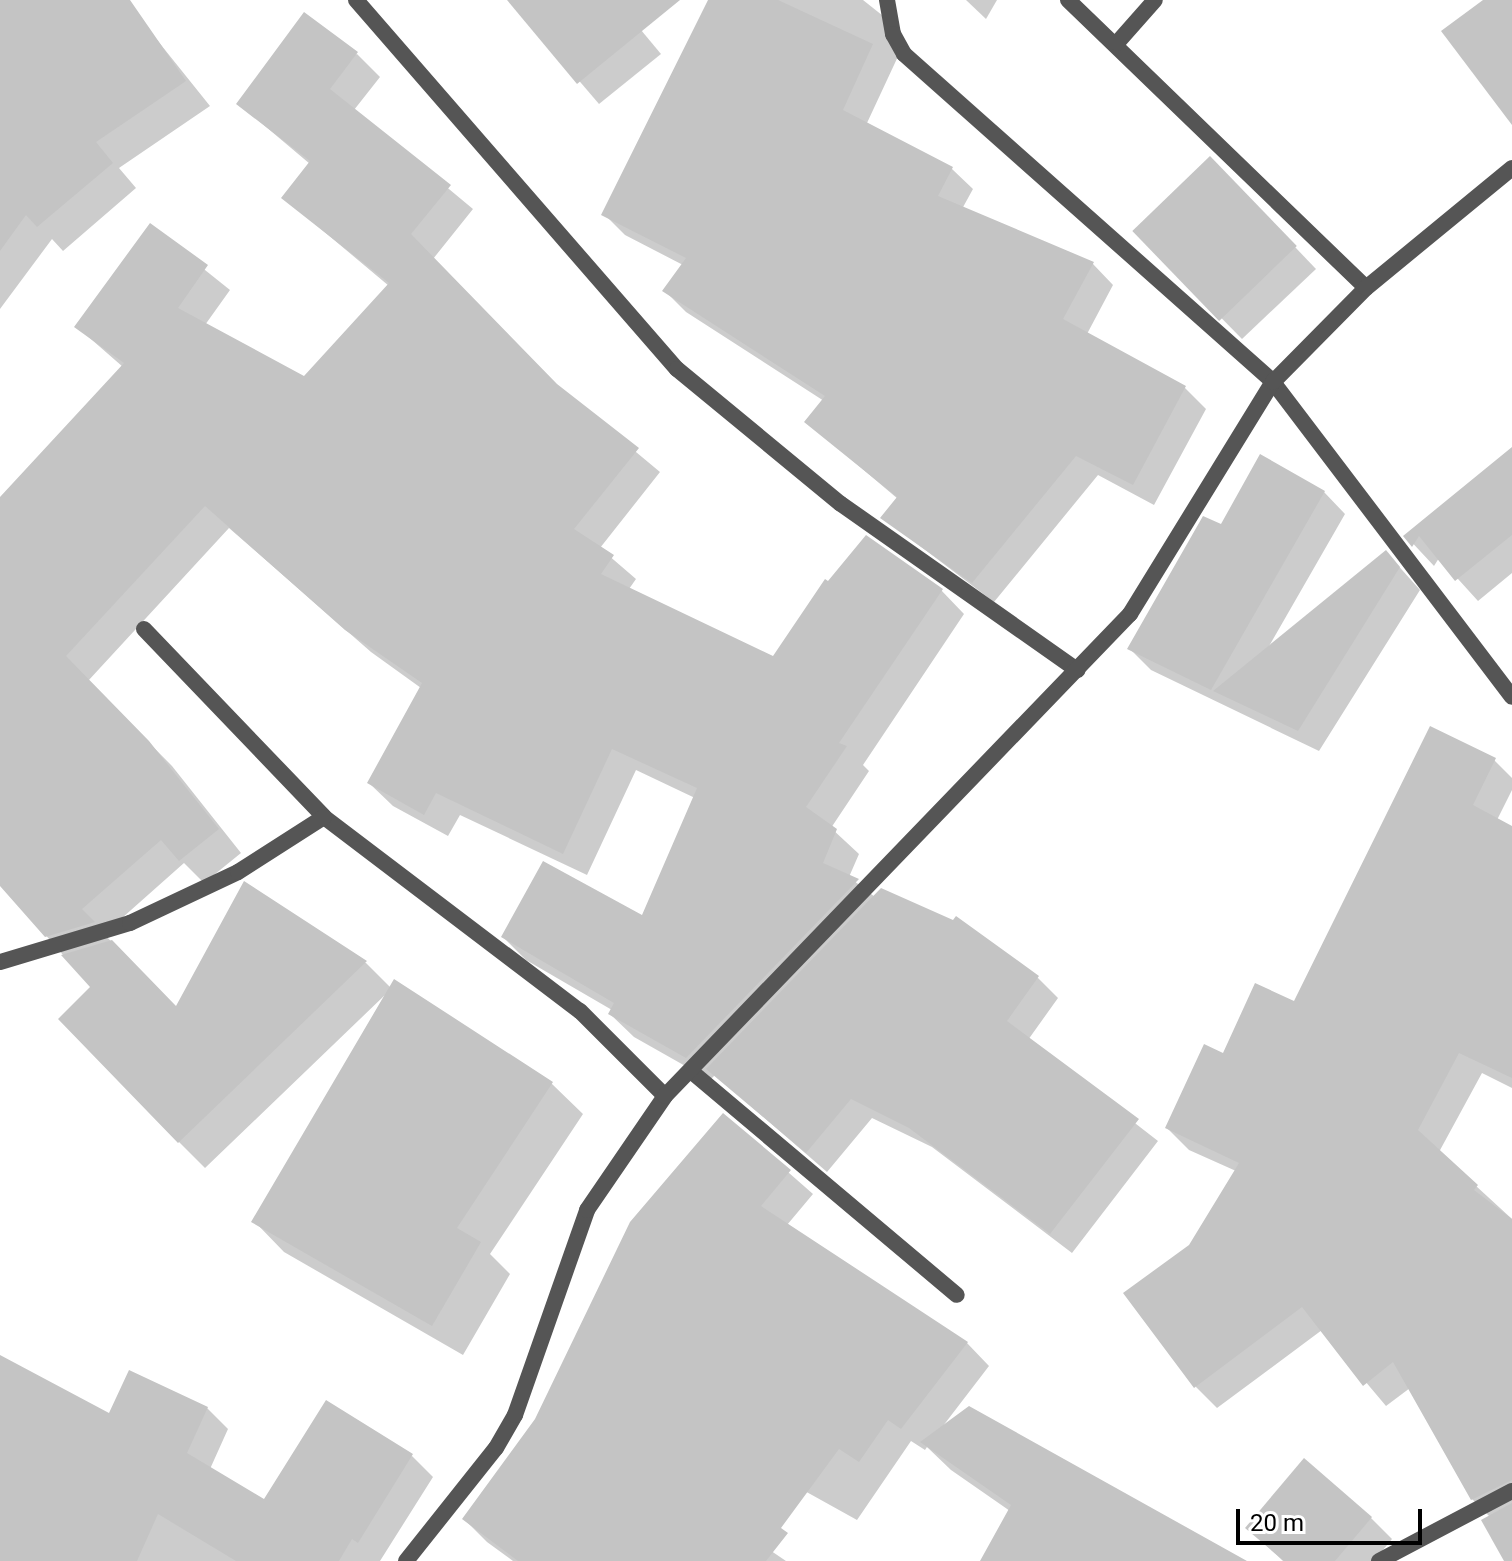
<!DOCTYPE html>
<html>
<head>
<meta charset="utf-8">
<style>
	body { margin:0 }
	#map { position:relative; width:1512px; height:1561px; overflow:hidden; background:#fff; font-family:Roboto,sans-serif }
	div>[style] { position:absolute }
	.shadow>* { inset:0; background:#0003 }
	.building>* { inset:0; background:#c4c4c4; transform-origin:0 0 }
	.minor>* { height:16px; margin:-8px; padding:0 8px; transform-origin:8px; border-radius:8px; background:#555 }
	span { translate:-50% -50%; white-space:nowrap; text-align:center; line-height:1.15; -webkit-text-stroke:7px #fff; paint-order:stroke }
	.scale { position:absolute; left:1236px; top:1509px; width:186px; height:36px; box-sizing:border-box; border:4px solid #000; border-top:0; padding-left:10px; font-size:24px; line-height:28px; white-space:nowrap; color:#000; -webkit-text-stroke:6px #fff; paint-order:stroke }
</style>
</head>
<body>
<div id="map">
	<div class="shadow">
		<div style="clip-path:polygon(0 0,125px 0,210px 106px,119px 168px,136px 188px,63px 251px,52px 239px,0 309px)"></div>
		<div style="clip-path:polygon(510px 0,616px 0,661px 54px,599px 104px)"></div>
		<div style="clip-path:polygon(710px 0,863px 0,897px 27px,901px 50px,867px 123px,952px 169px,973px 189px,962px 209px,1093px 264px,1113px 285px,1087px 334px,1185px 388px,1206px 409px,1154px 505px,1098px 475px,994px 602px,883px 518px,898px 499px,807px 422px,824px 401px,686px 312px,665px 291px,683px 265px,625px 235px,604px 214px)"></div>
		<div style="clip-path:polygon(966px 0,997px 0,986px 19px)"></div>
		<div style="clip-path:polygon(357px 54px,380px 77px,354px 110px,473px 209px,433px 259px,558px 387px,660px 472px,600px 548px,636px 579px,629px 589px,774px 658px,941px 590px,964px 614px,863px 765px,869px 771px,831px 828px,859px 854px,849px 877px,875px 897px,953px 923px,956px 919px,1038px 978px,1058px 998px,1028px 1040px,1158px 1141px,1072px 1253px,932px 1147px,872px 1118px,827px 1172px,715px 1075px,710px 1080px,634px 1037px,610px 1014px,612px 1010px,526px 960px,503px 937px,643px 918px,695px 798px,636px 770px,587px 875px,460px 815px,448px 836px,393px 806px,369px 783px,421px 688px,371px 652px,229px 528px,88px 681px,172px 766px,241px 853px,204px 883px,184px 863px,104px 934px,177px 1009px,245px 884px,366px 963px,391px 988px,395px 981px,552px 1084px,583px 1114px,490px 1254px,510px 1274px,463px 1355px,284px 1252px,254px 1221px,385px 995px,205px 1168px,179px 1142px,92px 988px,0 883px,0 500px,123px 367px,76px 326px,150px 226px,230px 290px,205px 325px,304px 379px,389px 286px,284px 198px,310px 164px,239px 104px)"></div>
		<div style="clip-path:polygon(1231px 180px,1316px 269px,1242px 339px,1135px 230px)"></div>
		<div style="clip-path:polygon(1512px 477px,1512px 573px,1478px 601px,1439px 558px,1434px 566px,1406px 536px)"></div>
		<div style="clip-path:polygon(1324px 492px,1345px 514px,1268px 648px,1386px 552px,1420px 590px,1319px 751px,1151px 670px,1130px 649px,1221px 527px)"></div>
		<div style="clip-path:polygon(1494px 760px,1512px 778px,1512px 790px,1497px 820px,1512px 828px,1512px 1088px,1482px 1073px,1439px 1152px,1512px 1219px,1512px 1561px,1507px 1561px,1490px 1517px,1472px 1499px,1410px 1388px,1386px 1406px,1322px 1330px,1217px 1408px,1196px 1387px,1191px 1246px,1236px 1171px,1189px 1150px,1167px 1128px,1224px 1055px,1295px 1004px)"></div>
		<div style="clip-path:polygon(724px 1116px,813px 1194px,787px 1225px,967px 1343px,989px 1366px,943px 1426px,1226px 1561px,982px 1561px,1010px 1511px,951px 1470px,927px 1447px,925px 1450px,911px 1441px,857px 1520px,747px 1459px,714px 1512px,786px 1561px,513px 1561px,487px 1542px,464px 1519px,537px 1420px)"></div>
		<div style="clip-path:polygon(0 1357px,110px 1416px,207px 1408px,228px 1429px,210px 1469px,265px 1502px,412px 1456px,433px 1477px,380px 1561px,0 1561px)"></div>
		<div style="clip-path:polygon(1371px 1518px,1392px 1539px,1374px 1561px,1283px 1561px,1248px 1528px)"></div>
	</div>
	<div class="building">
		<div style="clip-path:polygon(0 0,130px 0,186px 81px,96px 142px,113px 163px,37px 227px,26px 215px,0 251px)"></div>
		<div style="clip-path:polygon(507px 0,680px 0,577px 84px)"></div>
		<div style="clip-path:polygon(708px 0,778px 0,873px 44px,843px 110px,953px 167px,938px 196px,1094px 262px,1063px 319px,1186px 386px,1133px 485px,1076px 456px,972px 583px,880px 518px,897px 497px,804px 422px,825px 396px,662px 291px,686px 258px,601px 215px)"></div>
		<div style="clip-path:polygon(1483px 0,1512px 0,1512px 125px,1441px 31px)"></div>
		<div style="clip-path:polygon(304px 12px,358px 52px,330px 89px,451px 185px,411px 234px,557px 384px,639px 448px,574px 529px,614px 555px,601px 574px,773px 656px,825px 579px,828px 581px,866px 535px,943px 589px,839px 743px,847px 746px,806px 807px,837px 829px,823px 863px,859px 879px,686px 1058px,608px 1014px,614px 1003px,501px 937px,543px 861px,642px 915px,697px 788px,612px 749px,563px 854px,436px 793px,424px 815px,367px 783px,422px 683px,345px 630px,205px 506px,66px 656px,149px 741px,219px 829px,179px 861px,161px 840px,82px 909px,95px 922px,45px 937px,0 886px,0 497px,124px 363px,74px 327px,150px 223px,208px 265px,178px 308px,304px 376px,389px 283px,281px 198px,310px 161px,236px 104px)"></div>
		<div style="left:1210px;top:156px;width:125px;height:108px;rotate:46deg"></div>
		<div style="clip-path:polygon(1512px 447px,1512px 535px,1455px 581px,1419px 536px,1412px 547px,1403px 536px)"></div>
		<div style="clip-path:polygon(1260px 454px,1325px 491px,1211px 690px,1127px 649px,1203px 516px,1221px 524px)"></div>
		<div style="clip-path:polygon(1386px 550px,1400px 567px,1298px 731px,1213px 691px)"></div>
		<div style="clip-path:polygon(1430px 726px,1496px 758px,1473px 805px,1512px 826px,1512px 1078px,1459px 1053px,1418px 1130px,1478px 1185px,1474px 1190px,1512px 1219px,1512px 1480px,1471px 1500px,1393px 1362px,1363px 1386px,1302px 1307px,1194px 1388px,1123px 1293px,1189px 1245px,1239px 1163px,1165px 1128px,1204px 1044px,1223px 1053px,1255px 983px,1294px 1001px)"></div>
		<div style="clip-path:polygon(244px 881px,367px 961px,178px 1143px,58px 1019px,90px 987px,61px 955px,112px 940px,176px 1006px)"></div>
		<div style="clip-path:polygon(881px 888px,953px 920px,956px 916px,1039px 976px,1007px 1021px,1139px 1119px,1050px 1234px,909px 1128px,851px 1099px,806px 1153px,706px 1069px)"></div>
		<div style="clip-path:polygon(394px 979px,553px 1082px,457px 1228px,481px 1242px,432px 1326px,251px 1222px)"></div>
		<div style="clip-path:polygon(723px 1113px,791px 1170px,761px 1206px,968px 1342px,901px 1429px,888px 1420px,859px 1462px,839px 1449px,781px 1528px,788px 1533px,766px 1561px,518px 1561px,462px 1519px,535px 1419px,630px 1222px)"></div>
		<div style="clip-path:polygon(0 1355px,109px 1413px,129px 1370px,208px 1407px,187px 1453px,264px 1499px,326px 1400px,413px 1454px,358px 1543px,352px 1539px,339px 1561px,236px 1561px,158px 1514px,137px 1561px,0 1561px)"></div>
		<div style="clip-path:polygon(969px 1406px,1247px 1561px,980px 1561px,1011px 1505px,920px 1442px)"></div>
		<div style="clip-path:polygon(1304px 1458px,1372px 1517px,1335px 1561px,1284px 1561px,1245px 1528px)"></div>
		<div style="clip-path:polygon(1512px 1503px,1512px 1561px,1504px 1561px,1481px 1520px)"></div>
	</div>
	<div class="minor">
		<div style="left:356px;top:0;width:489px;rotate:49deg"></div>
		<div style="left:677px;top:369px;width:212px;rotate:39.5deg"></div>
		<div style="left:841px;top:504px;width:289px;rotate:35.1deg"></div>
		<div style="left:887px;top:0;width:35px;rotate:80deg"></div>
		<div style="left:893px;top:34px;width:23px;rotate:61deg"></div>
		<div style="left:904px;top:54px;width:494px;rotate:41.6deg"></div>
		<div style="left:1273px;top:382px;width:395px;rotate:52.8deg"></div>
		<div style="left:1068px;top:0;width:414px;rotate:44deg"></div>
		<div style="left:1117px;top:43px;width:57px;rotate:-48.5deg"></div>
		<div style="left:144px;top:629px;width:260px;rotate:46.2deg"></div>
		<div style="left:324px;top:817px;width:321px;rotate:37.2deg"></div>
		<div style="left:580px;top:1011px;width:120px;rotate:45deg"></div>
		<div style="left:0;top:962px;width:136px;rotate:-16.7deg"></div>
		<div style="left:130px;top:923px;width:119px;rotate:-25.3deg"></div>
		<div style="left:238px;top:872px;width:102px;rotate:-32.6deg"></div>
		<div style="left:692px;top:1072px;width:346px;rotate:40.1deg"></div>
		<div style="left:406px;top:1561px;width:144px;rotate:-51.5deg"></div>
		<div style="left:496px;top:1448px;width:38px;rotate:-60deg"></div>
		<div style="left:515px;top:1415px;width:217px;rotate:-70.6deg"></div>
		<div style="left:587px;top:1210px;width:138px;rotate:-55.6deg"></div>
		<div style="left:665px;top:1096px;width:670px;rotate:-46.03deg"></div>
		<div style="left:1130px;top:614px;width:273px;rotate:-58.4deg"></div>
		<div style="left:1273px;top:382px;width:132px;rotate:-45.3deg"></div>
		<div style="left:1366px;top:288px;width:189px;rotate:-39.4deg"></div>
		<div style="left:1379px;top:1561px;width:150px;rotate:-27.8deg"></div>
	</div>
	<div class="scale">20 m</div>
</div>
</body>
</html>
